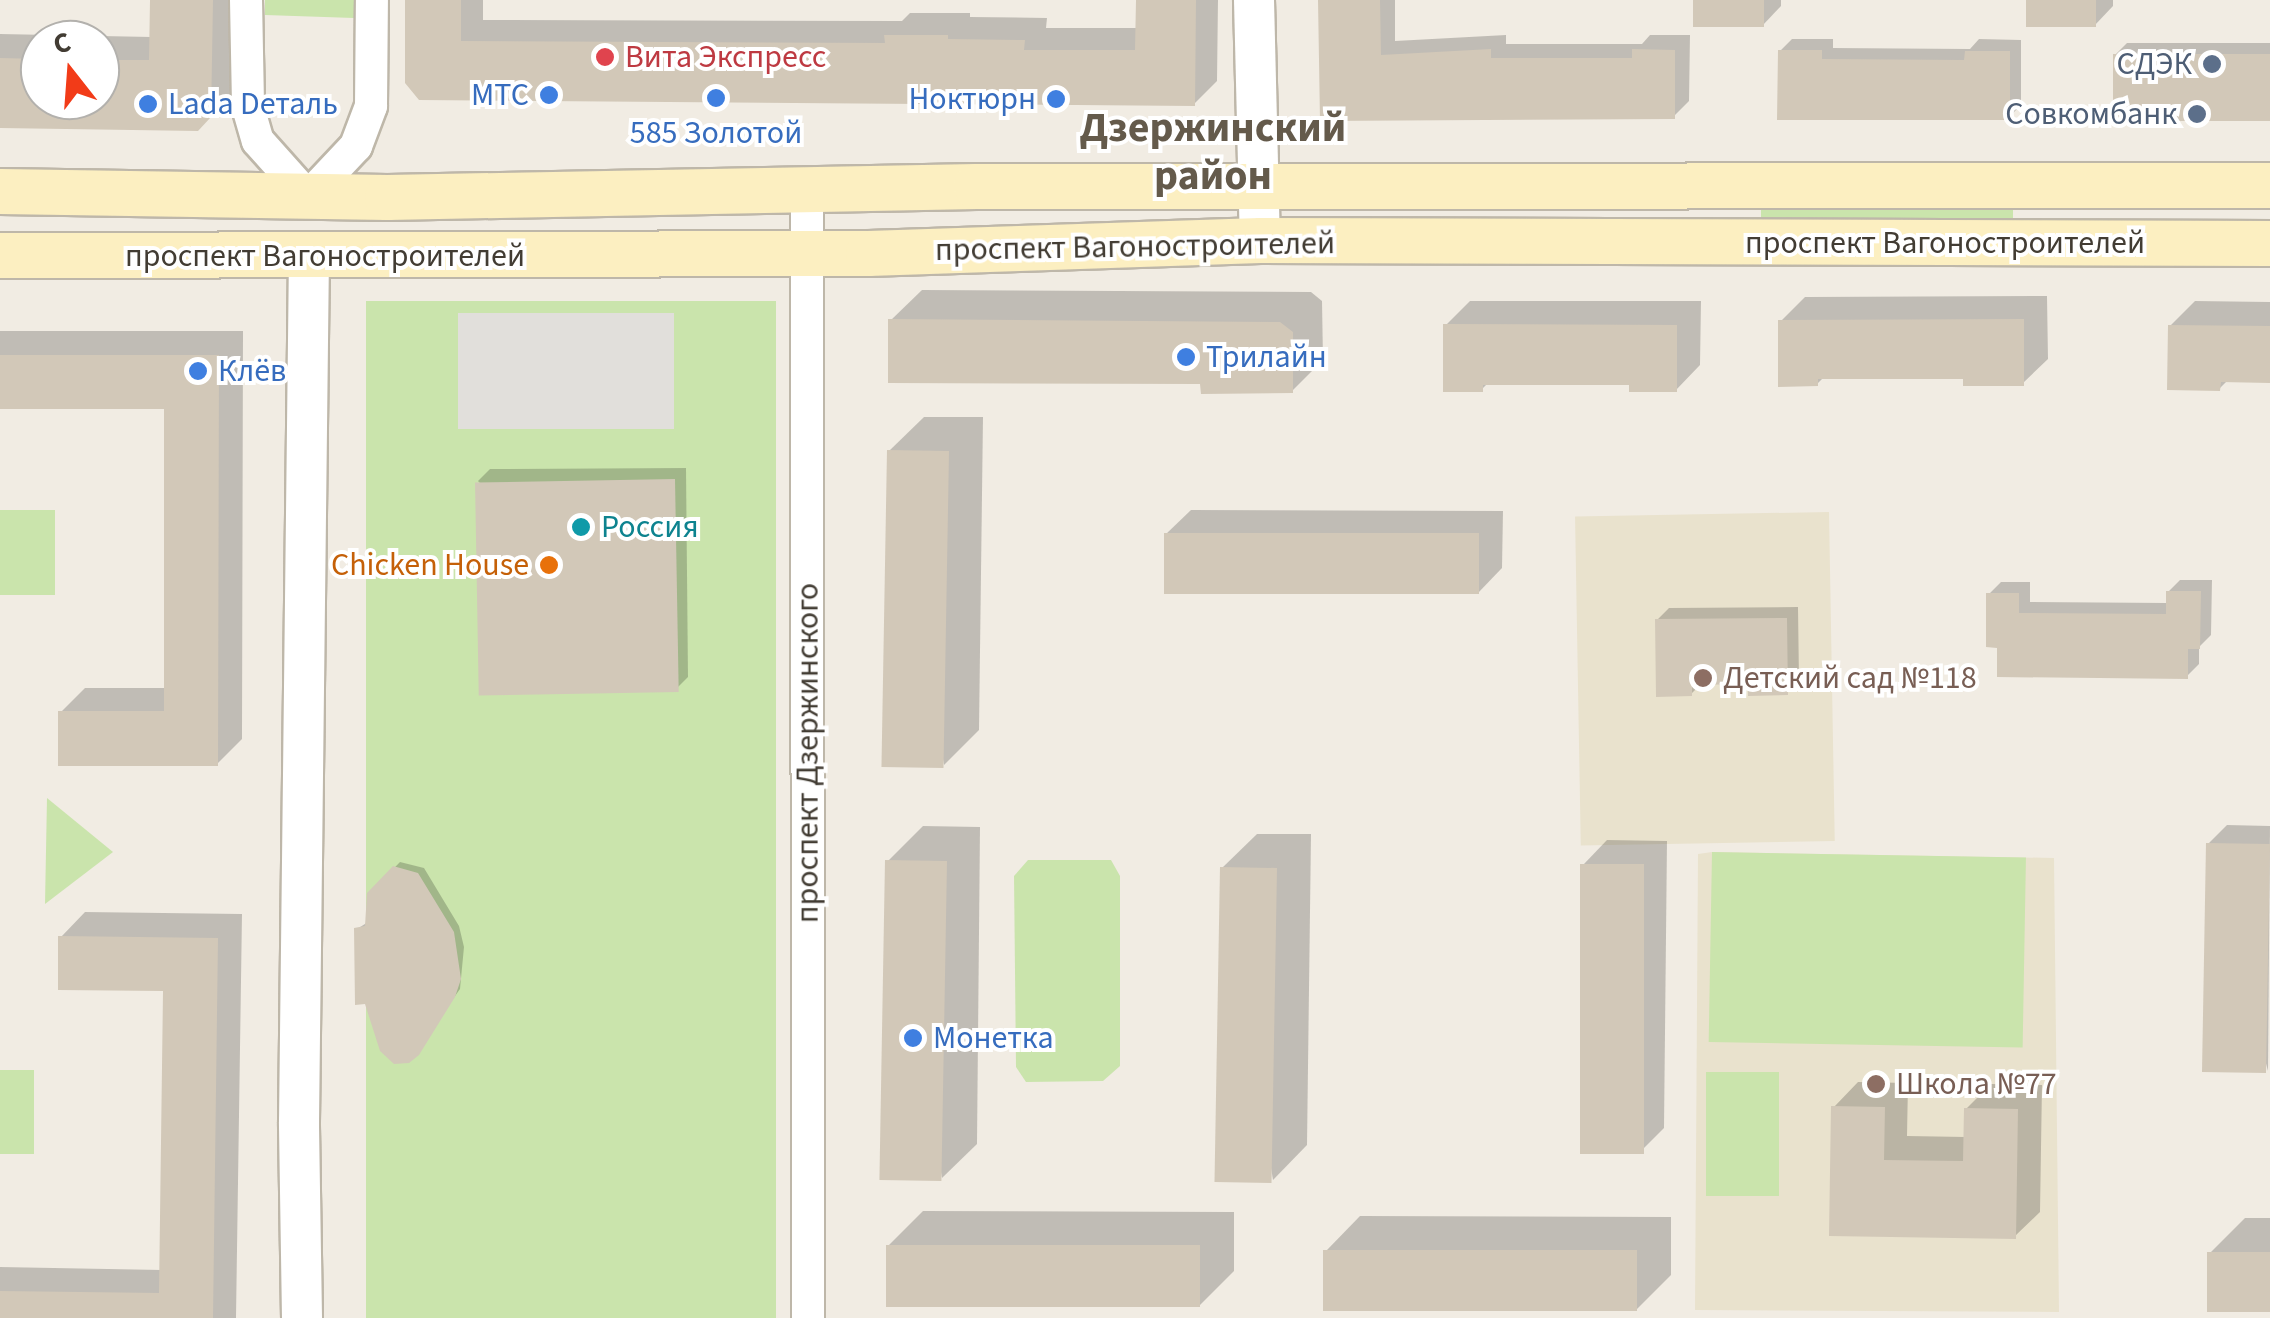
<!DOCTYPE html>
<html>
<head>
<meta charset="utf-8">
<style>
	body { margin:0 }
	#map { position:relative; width:2270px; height:1318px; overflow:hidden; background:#f1ece3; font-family:"Source Sans 3",sans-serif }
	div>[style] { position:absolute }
	.education>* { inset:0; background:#e9e2cd; transform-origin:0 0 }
	.green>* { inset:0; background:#cae4ac; transform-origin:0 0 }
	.parking>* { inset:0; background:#e1dfdb; transform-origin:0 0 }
	.shadow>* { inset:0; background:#0003 }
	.building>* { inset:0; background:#d2c8b8; transform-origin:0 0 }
	.roads { filter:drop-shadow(2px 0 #beb7a9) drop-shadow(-2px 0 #beb7a9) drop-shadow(0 2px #beb7a9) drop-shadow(0 -2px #beb7a9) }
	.minor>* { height:32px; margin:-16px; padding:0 16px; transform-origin:16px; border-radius:16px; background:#fff }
	.tertiary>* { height:40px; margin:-20px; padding:0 20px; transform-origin:20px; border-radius:20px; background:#fff }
	.secondary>* { height:45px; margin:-22.5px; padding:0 22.5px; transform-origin:22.5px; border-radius:22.5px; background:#fcefc1 }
	.dots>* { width:28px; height:28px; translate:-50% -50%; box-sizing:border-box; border:5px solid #fff; border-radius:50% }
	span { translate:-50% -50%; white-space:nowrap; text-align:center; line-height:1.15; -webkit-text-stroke:8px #fff; paint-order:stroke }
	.health-label { font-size:32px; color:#be3a42 }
	.left { translate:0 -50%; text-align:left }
	.service-label { font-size:32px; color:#4e5e75 }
	.right { translate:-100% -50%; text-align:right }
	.shop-label { font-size:32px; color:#366cbe }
	.street-label { font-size:32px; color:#423c33 }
	.culture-label { font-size:32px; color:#0d838f }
	.food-label { font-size:32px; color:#c56008 }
	.education-label { font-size:32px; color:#785e54 }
	.district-label { font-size:42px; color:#645a4b; font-weight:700 }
	.north { position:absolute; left:20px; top:20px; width:100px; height:100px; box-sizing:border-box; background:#fff; border:2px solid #b3b1ad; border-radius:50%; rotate:343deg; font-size:28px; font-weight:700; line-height:40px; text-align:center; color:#423c33 }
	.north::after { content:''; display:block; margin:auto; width:35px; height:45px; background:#f23b18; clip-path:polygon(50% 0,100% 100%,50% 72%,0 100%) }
</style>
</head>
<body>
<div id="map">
	<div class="education">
		<div style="left:1829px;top:512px;width:329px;height:254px;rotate:89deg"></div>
		<div style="clip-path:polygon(1712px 852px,2054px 858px,2059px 1312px,1695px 1310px,1698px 854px)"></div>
	</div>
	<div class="green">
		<div style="clip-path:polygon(265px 0,354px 0,354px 18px,265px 15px)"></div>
		<div style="left:1761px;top:199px;width:252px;height:24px"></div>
		<div style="left:776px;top:301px;width:1017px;height:410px;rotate:90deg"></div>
		<div style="left:0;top:510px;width:55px;height:85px"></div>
		<div style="clip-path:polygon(47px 798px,113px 852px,45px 904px)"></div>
		<div style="left:1712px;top:852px;width:314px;height:190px;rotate:1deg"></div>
		<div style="clip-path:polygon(1028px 860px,1111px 860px,1120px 876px,1120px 1066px,1103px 1081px,1026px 1082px,1016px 1067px,1014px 876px)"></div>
		<div style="left:0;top:1070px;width:34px;height:84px"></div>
		<div style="left:1706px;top:1072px;width:73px;height:124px"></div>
	</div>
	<div class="parking">
		<div style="left:674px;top:313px;width:116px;height:216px;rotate:90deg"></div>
	</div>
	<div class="shadow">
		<div style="clip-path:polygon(evenodd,152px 0,236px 0,235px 90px,196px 129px,0 125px,0 34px,152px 37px,152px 0,40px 40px,100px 40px,100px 100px,40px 100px,40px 40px)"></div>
		<div style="clip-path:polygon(408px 0,483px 0,483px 20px,902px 21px,910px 13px,970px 13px,970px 17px,1047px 18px,1046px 28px,1138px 28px,1139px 0,1218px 0,1217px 81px,1194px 104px,420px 97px)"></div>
		<div style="clip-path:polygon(1321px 0,1395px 0,1395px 41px,1506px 35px,1506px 44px,1642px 44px,1650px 35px,1690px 35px,1689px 101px,1674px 116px,1323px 118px)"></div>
		<div style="clip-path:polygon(1695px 0,1781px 0,1781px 6px,1763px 25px)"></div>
		<div style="clip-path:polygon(2029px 0,2113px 0,2113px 6px,2095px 25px)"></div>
		<div style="clip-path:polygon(1792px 39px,1833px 39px,1833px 48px,1970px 49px,1979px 39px,2021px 40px,2021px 105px,2009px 117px,1780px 51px)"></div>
		<div style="clip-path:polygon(2127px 43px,2270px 43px,2270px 119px,2115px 55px)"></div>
		<div style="clip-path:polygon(922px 290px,1311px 292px,1322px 301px,1323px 360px,1292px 391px,891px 320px)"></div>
		<div style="clip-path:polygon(2047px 296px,2048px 359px,2023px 383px,1965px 376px,1824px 377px,1817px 384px,1781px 321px,1805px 297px)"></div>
		<div style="clip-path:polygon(1470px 301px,1701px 301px,1700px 365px,1676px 390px,1632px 383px,1489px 382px,1482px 389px,1446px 325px)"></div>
		<div style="clip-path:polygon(2195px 301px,2270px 302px,2270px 380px,2228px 380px,2219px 389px,2170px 326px)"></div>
		<div style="clip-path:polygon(0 331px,243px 331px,242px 739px,217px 764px,61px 712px,85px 688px,166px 688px,167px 407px,0 407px)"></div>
		<div style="clip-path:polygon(924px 417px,983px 417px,979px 730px,944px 765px,889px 451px)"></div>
		<div style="clip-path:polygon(686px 468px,688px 677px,676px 689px,478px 481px,490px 469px)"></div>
		<div style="clip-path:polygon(1191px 510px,1503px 511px,1502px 568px,1478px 593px,1166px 534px)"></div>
		<div style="clip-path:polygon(2180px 580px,2212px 580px,2211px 635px,2199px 647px,2199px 664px,2187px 676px,2000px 645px,1989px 594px,2001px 582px,2030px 582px,2030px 602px,2168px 603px,2168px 592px)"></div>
		<div style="clip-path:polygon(1798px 607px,1799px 680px,1787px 692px,1751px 681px,1703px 682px,1691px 694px,1657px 620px,1669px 608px)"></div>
		<div style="clip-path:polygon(2227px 825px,2270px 826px,2268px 1071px,2208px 844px)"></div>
		<div style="clip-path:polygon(923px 826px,980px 827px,977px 1144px,942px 1178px,888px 861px)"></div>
		<div style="clip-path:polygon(1257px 834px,1311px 834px,1307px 1145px,1273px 1180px,1222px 868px)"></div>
		<div style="clip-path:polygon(1607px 840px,1667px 841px,1664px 1128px,1640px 1152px,1583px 865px)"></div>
		<div style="clip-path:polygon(400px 862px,424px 868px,459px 926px,464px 947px,460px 989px,414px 1054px,357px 929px,368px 922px,369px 894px)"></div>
		<div style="clip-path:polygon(85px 912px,242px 914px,236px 1318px,0 1318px,0 1267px,162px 1270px,165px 989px,61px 937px)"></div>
		<div style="clip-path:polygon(1858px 1082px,1908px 1083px,1907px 1136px,1966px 1137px,1966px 1109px,1991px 1084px,2042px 1085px,2040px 1212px,2015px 1236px,1832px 1233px,1834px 1107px)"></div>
		<div style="clip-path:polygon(923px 1211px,1234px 1212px,1234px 1271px,1199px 1306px,888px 1246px)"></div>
		<div style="clip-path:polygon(1360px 1216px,1671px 1217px,1671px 1275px,1636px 1310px,1326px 1251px)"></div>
		<div style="clip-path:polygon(2245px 1218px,2270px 1218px,2270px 1310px,2210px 1253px)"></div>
	</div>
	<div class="building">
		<div style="clip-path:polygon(150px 0,213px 0,211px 117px,198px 131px,0 128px,0 58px,40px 59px,40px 100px,100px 100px,100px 60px,149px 60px)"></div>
		<div style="clip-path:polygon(405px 0,461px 0,461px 41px,885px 43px,884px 35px,948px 35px,948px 39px,1025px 40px,1024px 50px,1135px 50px,1136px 0,1196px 0,1195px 106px,419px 100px,405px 83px)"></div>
		<div style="clip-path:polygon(1318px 0,1380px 0,1381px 55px,1491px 49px,1491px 58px,1632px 58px,1632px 49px,1675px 50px,1675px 119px,1320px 121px)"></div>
		<div style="left:1693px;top:0;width:71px;height:27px"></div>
		<div style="left:2026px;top:0;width:70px;height:27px"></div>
		<div style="clip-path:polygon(1778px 50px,1822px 50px,1822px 59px,1964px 60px,1965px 51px,2010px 51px,2010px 120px,1777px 120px)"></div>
		<div style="left:2113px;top:54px;width:157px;height:67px"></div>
		<div style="clip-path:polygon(888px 319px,1280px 322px,1293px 332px,1293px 393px,1201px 394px,1200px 384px,888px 383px)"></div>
		<div style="clip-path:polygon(2024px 319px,2024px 386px,1963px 386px,1963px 379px,1818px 379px,1818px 386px,1778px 387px,1778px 320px)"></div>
		<div style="clip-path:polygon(1443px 324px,1677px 325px,1677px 392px,1629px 392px,1629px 385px,1483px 385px,1483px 392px,1443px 392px)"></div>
		<div style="clip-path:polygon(2168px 325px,2270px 326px,2270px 383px,2221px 382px,2220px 391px,2167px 390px)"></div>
		<div style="clip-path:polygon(0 355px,219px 355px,218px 766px,58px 766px,58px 711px,164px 711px,164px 409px,0 409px)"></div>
		<div style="left:887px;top:450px;width:62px;height:317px;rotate:1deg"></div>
		<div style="left:675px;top:479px;width:213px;height:200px;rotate:89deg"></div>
		<div style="left:1164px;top:533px;width:315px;height:61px"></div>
		<div style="clip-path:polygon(2166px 591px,2201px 591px,2200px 649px,2188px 649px,2188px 679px,1997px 677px,1997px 648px,1986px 647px,1986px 593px,2019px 593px,2019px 613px,2166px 614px)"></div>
		<div style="clip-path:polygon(1787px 618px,1788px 695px,1748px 696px,1748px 684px,1692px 685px,1692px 696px,1656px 697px,1655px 619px)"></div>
		<div style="left:2206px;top:843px;width:64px;height:229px;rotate:1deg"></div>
		<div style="left:885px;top:860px;width:62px;height:320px;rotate:1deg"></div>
		<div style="left:1580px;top:864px;width:64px;height:290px"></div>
		<div style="clip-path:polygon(393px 866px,418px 873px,454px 932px,461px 979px,455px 997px,419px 1055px,409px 1063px,394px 1064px,380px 1051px,365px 1004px,355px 1005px,354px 928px,365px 926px,367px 893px)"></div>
		<div style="left:1220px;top:867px;width:57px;height:315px;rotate:1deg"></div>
		<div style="clip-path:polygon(58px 936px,218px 938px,213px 1318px,0 1318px,0 1291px,159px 1293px,163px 991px,58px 990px)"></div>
		<div style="clip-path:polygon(1831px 1106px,1885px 1107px,1884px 1160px,1963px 1161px,1964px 1108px,2018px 1109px,2016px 1239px,1829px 1236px)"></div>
		<div style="left:886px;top:1245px;width:314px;height:62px"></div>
		<div style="left:1323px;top:1250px;width:314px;height:61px"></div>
		<div style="left:2207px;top:1252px;width:63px;height:60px"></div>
	</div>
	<div class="roads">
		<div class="minor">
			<div style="left:246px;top:0;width:107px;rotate:88.9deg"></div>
			<div style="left:248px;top:107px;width:35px;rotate:74deg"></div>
			<div style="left:258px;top:141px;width:75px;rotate:48.2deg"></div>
			<div style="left:308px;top:197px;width:70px;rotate:-46.7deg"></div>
			<div style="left:356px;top:146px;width:43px;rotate:-69.4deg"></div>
			<div style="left:371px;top:106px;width:106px;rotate:-89.5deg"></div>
			<div style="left:807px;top:189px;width:1129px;rotate:89.95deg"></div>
		</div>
		<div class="tertiary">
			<div style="left:1254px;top:0;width:240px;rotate:88.6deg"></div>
			<div style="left:302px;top:1318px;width:196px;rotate:-90.9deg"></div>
			<div style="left:299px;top:1122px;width:866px;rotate:-89.34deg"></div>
		</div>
		<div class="secondary">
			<div style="left:0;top:191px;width:387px;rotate:0.9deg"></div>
			<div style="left:387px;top:197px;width:589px;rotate:-1.07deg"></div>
			<div style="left:976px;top:186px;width:1294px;rotate:-0.04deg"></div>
			<div style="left:0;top:255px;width:868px;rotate:-0.13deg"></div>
			<div style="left:868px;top:253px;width:392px;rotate:-1.9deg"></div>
			<div style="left:1260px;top:240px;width:1010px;rotate:0.17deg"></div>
		</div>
	</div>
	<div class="dots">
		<div style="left:605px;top:57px;background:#e0444e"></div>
		<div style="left:2212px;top:64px;background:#5c6f8a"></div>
		<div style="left:549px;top:95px;background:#3f7fe0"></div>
		<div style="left:716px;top:98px;background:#3f7fe0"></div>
		<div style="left:1056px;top:99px;background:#3f7fe0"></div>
		<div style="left:148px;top:104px;background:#3f7fe0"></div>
		<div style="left:2197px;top:114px;background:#5c6f8a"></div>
		<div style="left:1186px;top:357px;background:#3f7fe0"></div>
		<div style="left:198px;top:371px;background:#3f7fe0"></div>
		<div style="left:581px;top:527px;background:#0f9aa8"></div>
		<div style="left:549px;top:565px;background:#e8710a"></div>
		<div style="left:1703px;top:678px;background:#8d6e63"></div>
		<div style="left:913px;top:1038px;background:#3f7fe0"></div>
		<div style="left:1876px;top:1084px;background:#8d6e63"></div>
	</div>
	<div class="health-label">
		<span class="left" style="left:625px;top:57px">Вита Экспресс</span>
	</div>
	<div class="service-label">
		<span class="right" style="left:2192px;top:64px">СДЭК</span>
		<span class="right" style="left:2177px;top:114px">Совкомбанк</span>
	</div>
	<div class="shop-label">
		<span class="right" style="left:529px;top:95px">МТС</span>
		<span class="right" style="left:1036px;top:99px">Ноктюрн</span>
		<span class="left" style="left:168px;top:104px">Lada Dеталь</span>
		<span style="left:716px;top:133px">585 Золотой</span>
		<span class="left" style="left:1206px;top:357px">Трилайн</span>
		<span class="left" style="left:218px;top:371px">Клёв</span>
		<span class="left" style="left:933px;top:1038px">Монетка</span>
	</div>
	<div class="street-label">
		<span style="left:1945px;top:243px">проспект Вагоностроителей</span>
		<span style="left:1135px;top:247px;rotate:-1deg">проспект Вагоностроителей</span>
		<span style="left:325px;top:256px">проспект Вагоностроителей</span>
		<span style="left:808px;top:753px;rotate:-90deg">проспект Дзержинского</span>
	</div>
	<div class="culture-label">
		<span class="left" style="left:601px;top:527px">Россия</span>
	</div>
	<div class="food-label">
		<span class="right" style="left:529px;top:565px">Chicken House</span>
	</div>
	<div class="education-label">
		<span class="left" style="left:1723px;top:678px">Детский сад №118</span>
		<span class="left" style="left:1896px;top:1084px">Школа №77</span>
	</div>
	<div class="district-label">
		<span style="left:1213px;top:152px">Дзержинский<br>район</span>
	</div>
	<div class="north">С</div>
</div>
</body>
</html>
